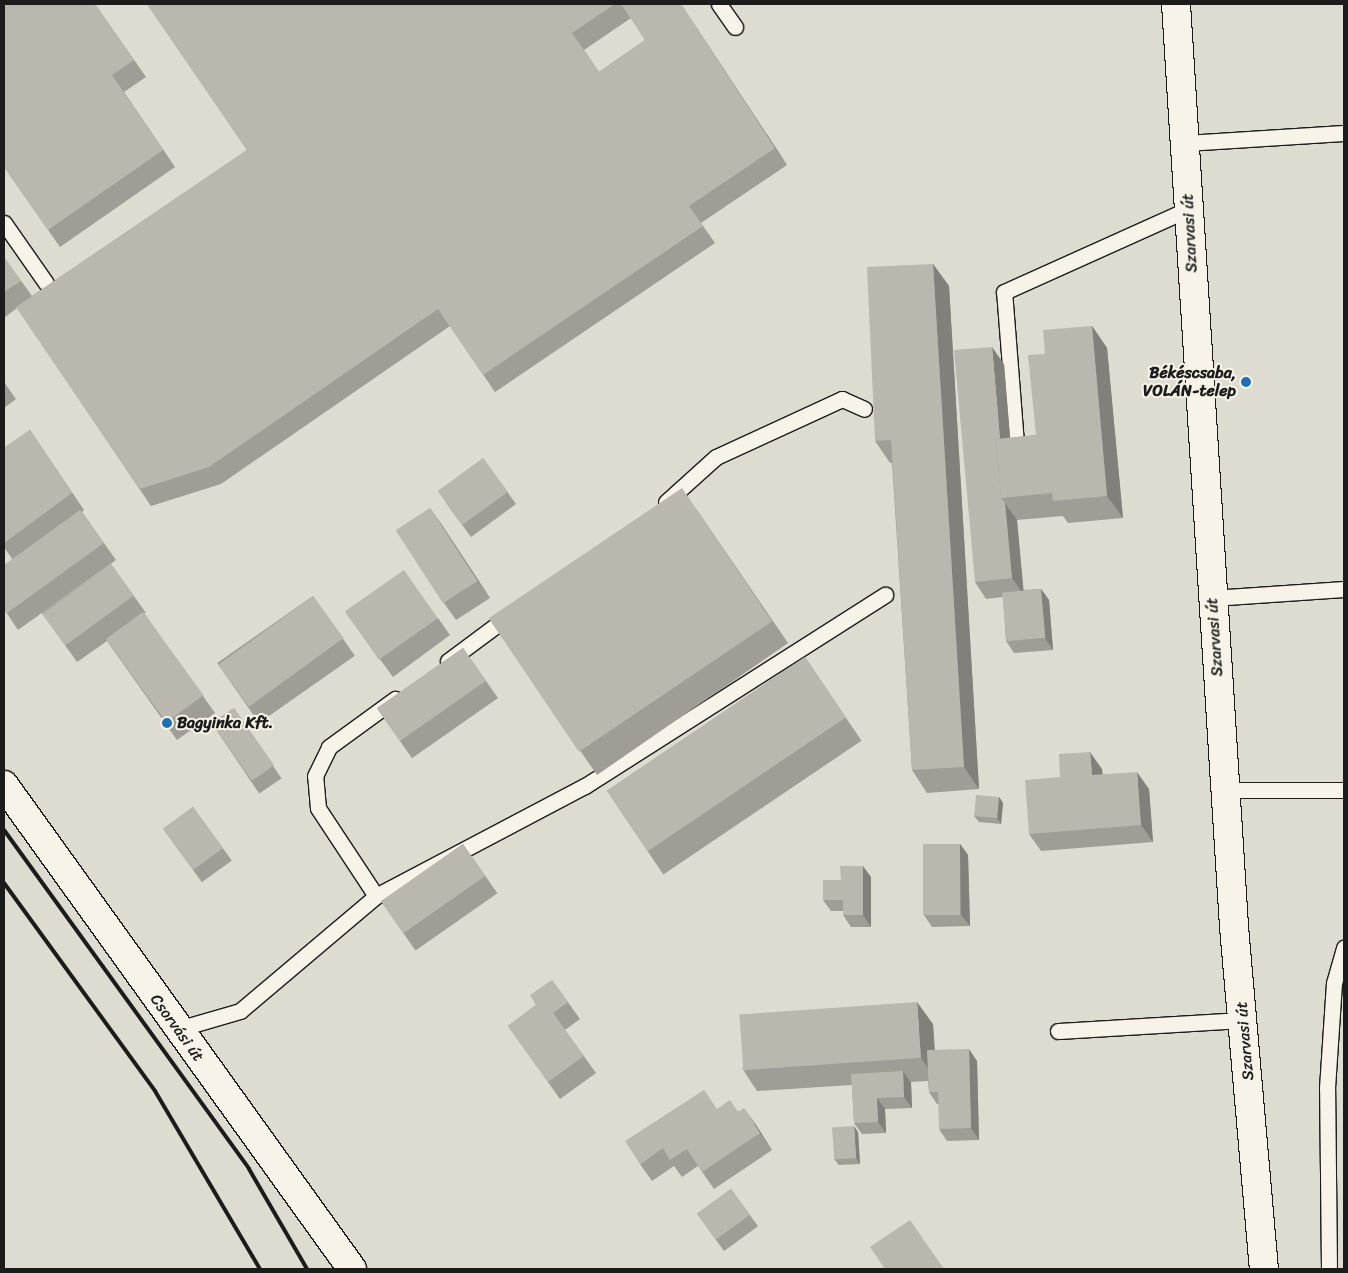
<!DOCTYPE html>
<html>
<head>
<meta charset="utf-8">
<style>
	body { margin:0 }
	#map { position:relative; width:1348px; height:1273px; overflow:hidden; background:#eeeae0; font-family:Sriracha,sans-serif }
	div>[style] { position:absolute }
	.built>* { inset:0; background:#dedbd1; transform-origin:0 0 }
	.roads { filter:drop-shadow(1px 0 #1c1c1c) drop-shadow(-1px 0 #1c1c1c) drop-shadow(0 1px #1c1c1c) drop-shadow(0 -1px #1c1c1c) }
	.lane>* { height:15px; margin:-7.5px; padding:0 7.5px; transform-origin:7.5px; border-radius:7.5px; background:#f7f3e8 }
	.street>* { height:28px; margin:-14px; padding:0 14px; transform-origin:14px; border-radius:14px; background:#f7f3e8 }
	.primary>* { height:28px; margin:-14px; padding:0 14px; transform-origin:14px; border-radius:14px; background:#f7f3e8 }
	.rail>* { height:4px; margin:-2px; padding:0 2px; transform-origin:2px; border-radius:2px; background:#1c1c1c }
	.wall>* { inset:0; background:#a09d96; transform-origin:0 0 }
	.shaded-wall>* { inset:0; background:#82807a }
	.building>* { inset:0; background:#bab7af; transform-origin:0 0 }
	.dots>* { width:14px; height:14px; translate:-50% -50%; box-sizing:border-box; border:2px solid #f7f3e8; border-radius:50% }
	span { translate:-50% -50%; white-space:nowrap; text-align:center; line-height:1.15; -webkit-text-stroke:4px #f7f3e8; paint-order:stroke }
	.street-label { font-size:16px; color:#1c1c1c }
	.poi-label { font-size:16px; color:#1c1c1c; font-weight:700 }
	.right { translate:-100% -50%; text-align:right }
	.left { translate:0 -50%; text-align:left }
	.frame { position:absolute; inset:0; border:5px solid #1c1c1c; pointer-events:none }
</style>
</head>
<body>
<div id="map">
	<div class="built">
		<div style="left:4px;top:4px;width:1340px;height:1265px"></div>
	</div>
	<div class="roads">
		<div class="lane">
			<div style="left:719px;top:4px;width:28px;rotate:55deg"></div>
			<div style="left:1185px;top:143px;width:159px;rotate:-3.6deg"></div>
			<div style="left:4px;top:223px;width:73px;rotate:55deg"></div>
			<div style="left:1016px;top:443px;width:151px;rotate:-94.5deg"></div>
			<div style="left:1004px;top:292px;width:203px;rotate:-24.2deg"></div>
			<div style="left:666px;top:502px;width:67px;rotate:-42deg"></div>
			<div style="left:716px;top:457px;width:139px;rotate:-24.7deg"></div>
			<div style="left:842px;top:399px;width:24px;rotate:24deg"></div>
			<div style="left:1212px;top:598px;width:132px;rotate:-3.9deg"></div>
			<div style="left:448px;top:661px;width:77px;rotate:-36.6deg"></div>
			<div style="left:1226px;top:790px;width:118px"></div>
			<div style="left:376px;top:896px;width:105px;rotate:-123.4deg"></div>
			<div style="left:318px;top:808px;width:32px;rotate:-95deg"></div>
			<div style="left:315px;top:776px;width:32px;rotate:-64deg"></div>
			<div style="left:329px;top:747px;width:82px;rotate:-36deg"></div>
			<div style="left:178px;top:1029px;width:65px;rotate:-16.2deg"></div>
			<div style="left:240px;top:1011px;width:178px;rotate:-40.2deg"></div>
			<div style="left:376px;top:896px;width:236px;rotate:-27.8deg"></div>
			<div style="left:585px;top:786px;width:356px;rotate:-32.5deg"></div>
			<div style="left:1058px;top:1031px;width:185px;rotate:-3.4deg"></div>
			<div style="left:1329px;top:1269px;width:181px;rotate:-90.6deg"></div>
			<div style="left:1327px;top:1088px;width:105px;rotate:-86.2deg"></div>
			<div style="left:1334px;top:983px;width:37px;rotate:-74deg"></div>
		</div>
		<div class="street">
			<div style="left:4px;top:785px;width:596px;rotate:54.28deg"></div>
		</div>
		<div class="primary">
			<div style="left:1176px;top:4px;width:925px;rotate:86.4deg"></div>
			<div style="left:1234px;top:927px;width:343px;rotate:85deg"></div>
		</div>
	</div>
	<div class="rail">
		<div style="left:4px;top:830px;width:418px;rotate:54.1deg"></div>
		<div style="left:249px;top:1169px;width:116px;rotate:59.9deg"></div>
		<div style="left:4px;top:883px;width:257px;rotate:54deg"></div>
		<div style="left:155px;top:1091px;width:207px;rotate:59.5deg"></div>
	</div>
	<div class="wall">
		<div style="clip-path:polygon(95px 4px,146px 77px,124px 92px,175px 167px,60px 247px,4px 167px)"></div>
		<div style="clip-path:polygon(evenodd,147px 4px,681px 4px,787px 165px,701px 223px,715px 243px,495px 392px,450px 326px,221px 484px,151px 506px,17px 308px,4px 318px,4px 257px,32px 296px,247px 150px,147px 4px,631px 18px,645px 40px,599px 72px,584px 50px,631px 18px)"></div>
		<div style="clip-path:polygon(933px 264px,949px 286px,979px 789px,927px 793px,912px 770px,892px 463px,890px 463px,875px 441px)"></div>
		<div style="clip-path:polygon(1092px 326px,1107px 348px,1123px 518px,1068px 523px,1063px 516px,1017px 520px,1023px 590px,1041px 589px,1049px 600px,1053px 650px,1014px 653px,1006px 641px,1003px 597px,986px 599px,975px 582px,1004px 364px,1010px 438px,1036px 435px,1045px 354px)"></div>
		<div style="clip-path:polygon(4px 382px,16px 399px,4px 408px)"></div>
		<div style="clip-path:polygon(30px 430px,84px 510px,82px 512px,116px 560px,18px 630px,4px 609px,12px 559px,4px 547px,4px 448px)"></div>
		<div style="clip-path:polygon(483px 458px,516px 504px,471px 537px,446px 503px)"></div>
		<div style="clip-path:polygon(430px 508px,490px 598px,456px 620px,444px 603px)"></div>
		<div style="clip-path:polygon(697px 510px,788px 643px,597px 775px,490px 620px)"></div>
		<div style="clip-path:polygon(111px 564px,146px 613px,144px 613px,215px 713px,177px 740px,107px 641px,77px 662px,42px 613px)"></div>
		<div style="left:313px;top:596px;width:73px;height:117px;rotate:55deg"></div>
		<div style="clip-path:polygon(346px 613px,438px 618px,450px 635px,393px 677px)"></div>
		<div style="left:463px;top:648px;width:61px;height:105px;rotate:55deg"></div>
		<div style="left:805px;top:657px;width:101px;height:239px;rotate:56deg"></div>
		<div style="left:234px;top:708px;width:85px;height:27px;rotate:56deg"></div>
		<div style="clip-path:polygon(1102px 769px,1103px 775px,1149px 789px,1153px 842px,1041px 851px,1029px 834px,1060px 777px)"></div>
		<div style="clip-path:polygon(999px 797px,1003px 803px,1001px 824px,979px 822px,974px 816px)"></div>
		<div style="left:193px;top:807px;width:66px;height:37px;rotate:54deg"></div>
		<div style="left:463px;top:844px;width:60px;height:100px;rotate:55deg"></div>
		<div style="clip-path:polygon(960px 844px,968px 855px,970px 926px,932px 927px,924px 915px)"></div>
		<div style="clip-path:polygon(871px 877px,871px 927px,851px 927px,843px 915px,843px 911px,831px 911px,823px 900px,841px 880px)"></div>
		<div style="clip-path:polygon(552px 980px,580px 1019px,565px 1030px,596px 1073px,560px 1099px,508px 1026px,536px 1005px)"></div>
		<div style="clip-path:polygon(933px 1024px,935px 1050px,977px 1061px,979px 1140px,947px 1141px,939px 1129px,939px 1104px,937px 1104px,929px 1092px,928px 1081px,911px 1082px,911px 1083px,912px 1108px,885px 1109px,886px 1133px,862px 1134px,854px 1123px,852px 1085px,757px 1091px,742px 1068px)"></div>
		<div style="clip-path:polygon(717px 1109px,738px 1111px,756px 1125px,772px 1150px,714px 1189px,698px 1166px,682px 1177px,674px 1166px,652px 1181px,640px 1164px)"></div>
		<div style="clip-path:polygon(858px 1132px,860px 1164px,839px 1165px,834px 1159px)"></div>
		<div style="left:731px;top:1189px;width:46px;height:42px;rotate:54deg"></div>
	</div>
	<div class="shaded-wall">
		<div style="clip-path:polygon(681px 4px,787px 165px,775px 148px)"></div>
		<div style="clip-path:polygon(933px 264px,949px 286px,979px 789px,964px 767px)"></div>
		<div style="clip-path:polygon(1092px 326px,1107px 348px,1123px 518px,1107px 496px)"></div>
		<div style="clip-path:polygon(992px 347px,1004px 364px,1015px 496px,1005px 497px)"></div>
		<div style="clip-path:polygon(1005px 503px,1017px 520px,1024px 595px,1012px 578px)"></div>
		<div style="clip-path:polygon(430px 508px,442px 525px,490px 598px,478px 581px)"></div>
		<div style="clip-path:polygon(1041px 589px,1049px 600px,1053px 650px,1045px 638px)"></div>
		<div style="clip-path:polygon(1090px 752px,1102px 769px,1104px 792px,1092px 775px)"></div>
		<div style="clip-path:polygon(1137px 772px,1149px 789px,1153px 842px,1141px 825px)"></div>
		<div style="clip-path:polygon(999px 797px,1003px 803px,1001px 824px,997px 818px)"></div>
		<div style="clip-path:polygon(960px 844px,968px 855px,970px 926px,961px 915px)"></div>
		<div style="clip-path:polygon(863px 866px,871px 877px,871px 927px,863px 915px)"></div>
		<div style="clip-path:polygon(917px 1002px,933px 1024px,936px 1080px,921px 1058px)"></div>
		<div style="clip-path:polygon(969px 1049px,977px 1061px,979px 1140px,971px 1128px)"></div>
		<div style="clip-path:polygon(903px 1071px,911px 1083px,912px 1108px,904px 1097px)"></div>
		<div style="clip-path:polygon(877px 1098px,885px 1109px,886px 1133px,878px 1122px)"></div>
		<div style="clip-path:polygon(744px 1108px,756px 1125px,772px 1150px,760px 1133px)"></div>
		<div style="clip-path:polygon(854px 1126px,858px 1132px,860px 1164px,856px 1158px)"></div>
	</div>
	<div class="building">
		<div style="clip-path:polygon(4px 4px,95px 4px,134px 60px,112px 75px,163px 150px,48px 230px,4px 167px)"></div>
		<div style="clip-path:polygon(147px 4px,615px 4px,572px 33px,599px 72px,645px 40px,621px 4px,681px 4px,775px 148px,689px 206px,703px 226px,483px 375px,438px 309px,209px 467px,140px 489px,16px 307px,247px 150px)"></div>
		<div style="clip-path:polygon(4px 257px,21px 281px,4px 292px)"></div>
		<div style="clip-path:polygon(933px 264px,964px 767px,912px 770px,891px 440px,875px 441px,867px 267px)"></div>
		<div style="clip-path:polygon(1092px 326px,1107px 496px,1053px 501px,1052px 493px,1001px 498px,996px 439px,1036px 435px,1028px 355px,1045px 354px,1043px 330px)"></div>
		<div style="clip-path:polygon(992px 347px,1000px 438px,996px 439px,1001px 498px,1005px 503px,1012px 578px,975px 582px,954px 350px)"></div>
		<div style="clip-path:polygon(30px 430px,72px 493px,4px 543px,4px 448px)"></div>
		<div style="left:483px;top:458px;width:42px;height:56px;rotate:54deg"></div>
		<div style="left:682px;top:488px;width:161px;height:233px;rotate:56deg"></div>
		<div style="left:430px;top:508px;width:87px;height:41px;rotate:57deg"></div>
		<div style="clip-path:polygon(80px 510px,104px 543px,7px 613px,4px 609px,4px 565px)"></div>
		<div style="left:111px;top:564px;width:39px;height:85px;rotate:54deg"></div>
		<div style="left:404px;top:570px;width:59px;height:72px;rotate:55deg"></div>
		<div style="left:1041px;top:589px;width:49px;height:39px;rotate:85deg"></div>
		<div style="left:313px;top:596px;width:52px;height:117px;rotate:54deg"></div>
		<div style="left:143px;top:612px;width:103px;height:46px;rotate:54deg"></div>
		<div style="left:463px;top:648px;width:40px;height:105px;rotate:55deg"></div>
		<div style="left:805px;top:657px;width:73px;height:239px;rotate:56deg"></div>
		<div style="left:234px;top:708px;width:70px;height:27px;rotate:55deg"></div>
		<div style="clip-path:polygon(1090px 752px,1092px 775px,1137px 772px,1141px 825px,1029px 834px,1025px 780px,1060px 777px,1059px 754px)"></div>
		<div style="left:976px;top:795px;width:23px;height:21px;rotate:5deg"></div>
		<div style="left:193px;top:807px;width:51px;height:37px;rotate:54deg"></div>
		<div style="left:463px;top:844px;width:39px;height:100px;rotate:55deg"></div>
		<div style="left:923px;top:844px;width:37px;height:71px"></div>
		<div style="clip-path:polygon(840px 866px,863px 866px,863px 915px,843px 915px,843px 900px,823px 900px,823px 880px,841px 880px)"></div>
		<div style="clip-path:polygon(552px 980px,568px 1002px,553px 1013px,584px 1056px,548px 1082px,508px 1026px,536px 1005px,530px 995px)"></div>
		<div style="left:917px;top:1002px;width:56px;height:178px;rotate:86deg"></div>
		<div style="clip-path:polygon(969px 1049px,971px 1128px,939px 1129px,938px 1092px,929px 1092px,927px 1050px)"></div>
		<div style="clip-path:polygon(903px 1071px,904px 1097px,877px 1098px,878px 1122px,854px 1123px,851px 1074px)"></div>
		<div style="clip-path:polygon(704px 1090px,717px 1109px,730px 1100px,738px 1112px,744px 1108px,760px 1133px,702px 1172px,687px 1149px,670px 1160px,663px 1148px,640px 1164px,625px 1141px)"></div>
		<div style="left:854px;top:1126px;width:32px;height:22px;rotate:86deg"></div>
		<div style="left:731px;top:1189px;width:32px;height:42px;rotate:54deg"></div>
		<div style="clip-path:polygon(910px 1220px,944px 1269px,885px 1269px,870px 1247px)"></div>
	</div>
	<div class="dots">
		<div style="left:1246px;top:382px;background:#1f6fb2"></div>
		<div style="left:167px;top:723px;background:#1f6fb2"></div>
	</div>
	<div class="street-label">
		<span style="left:1190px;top:233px;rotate:-93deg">Szarvasi út</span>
		<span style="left:1215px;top:637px;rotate:-94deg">Szarvasi út</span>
		<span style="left:177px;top:1028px;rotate:54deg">Csorvási út</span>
		<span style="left:1245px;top:1041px;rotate:-95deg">Szarvasi út</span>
	</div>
	<div class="poi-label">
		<span class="right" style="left:1236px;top:382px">Békéscsaba,<br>VOLÁN-telep</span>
		<span class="left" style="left:177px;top:723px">Bagyinka Kft.</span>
	</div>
	<div class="frame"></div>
</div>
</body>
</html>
